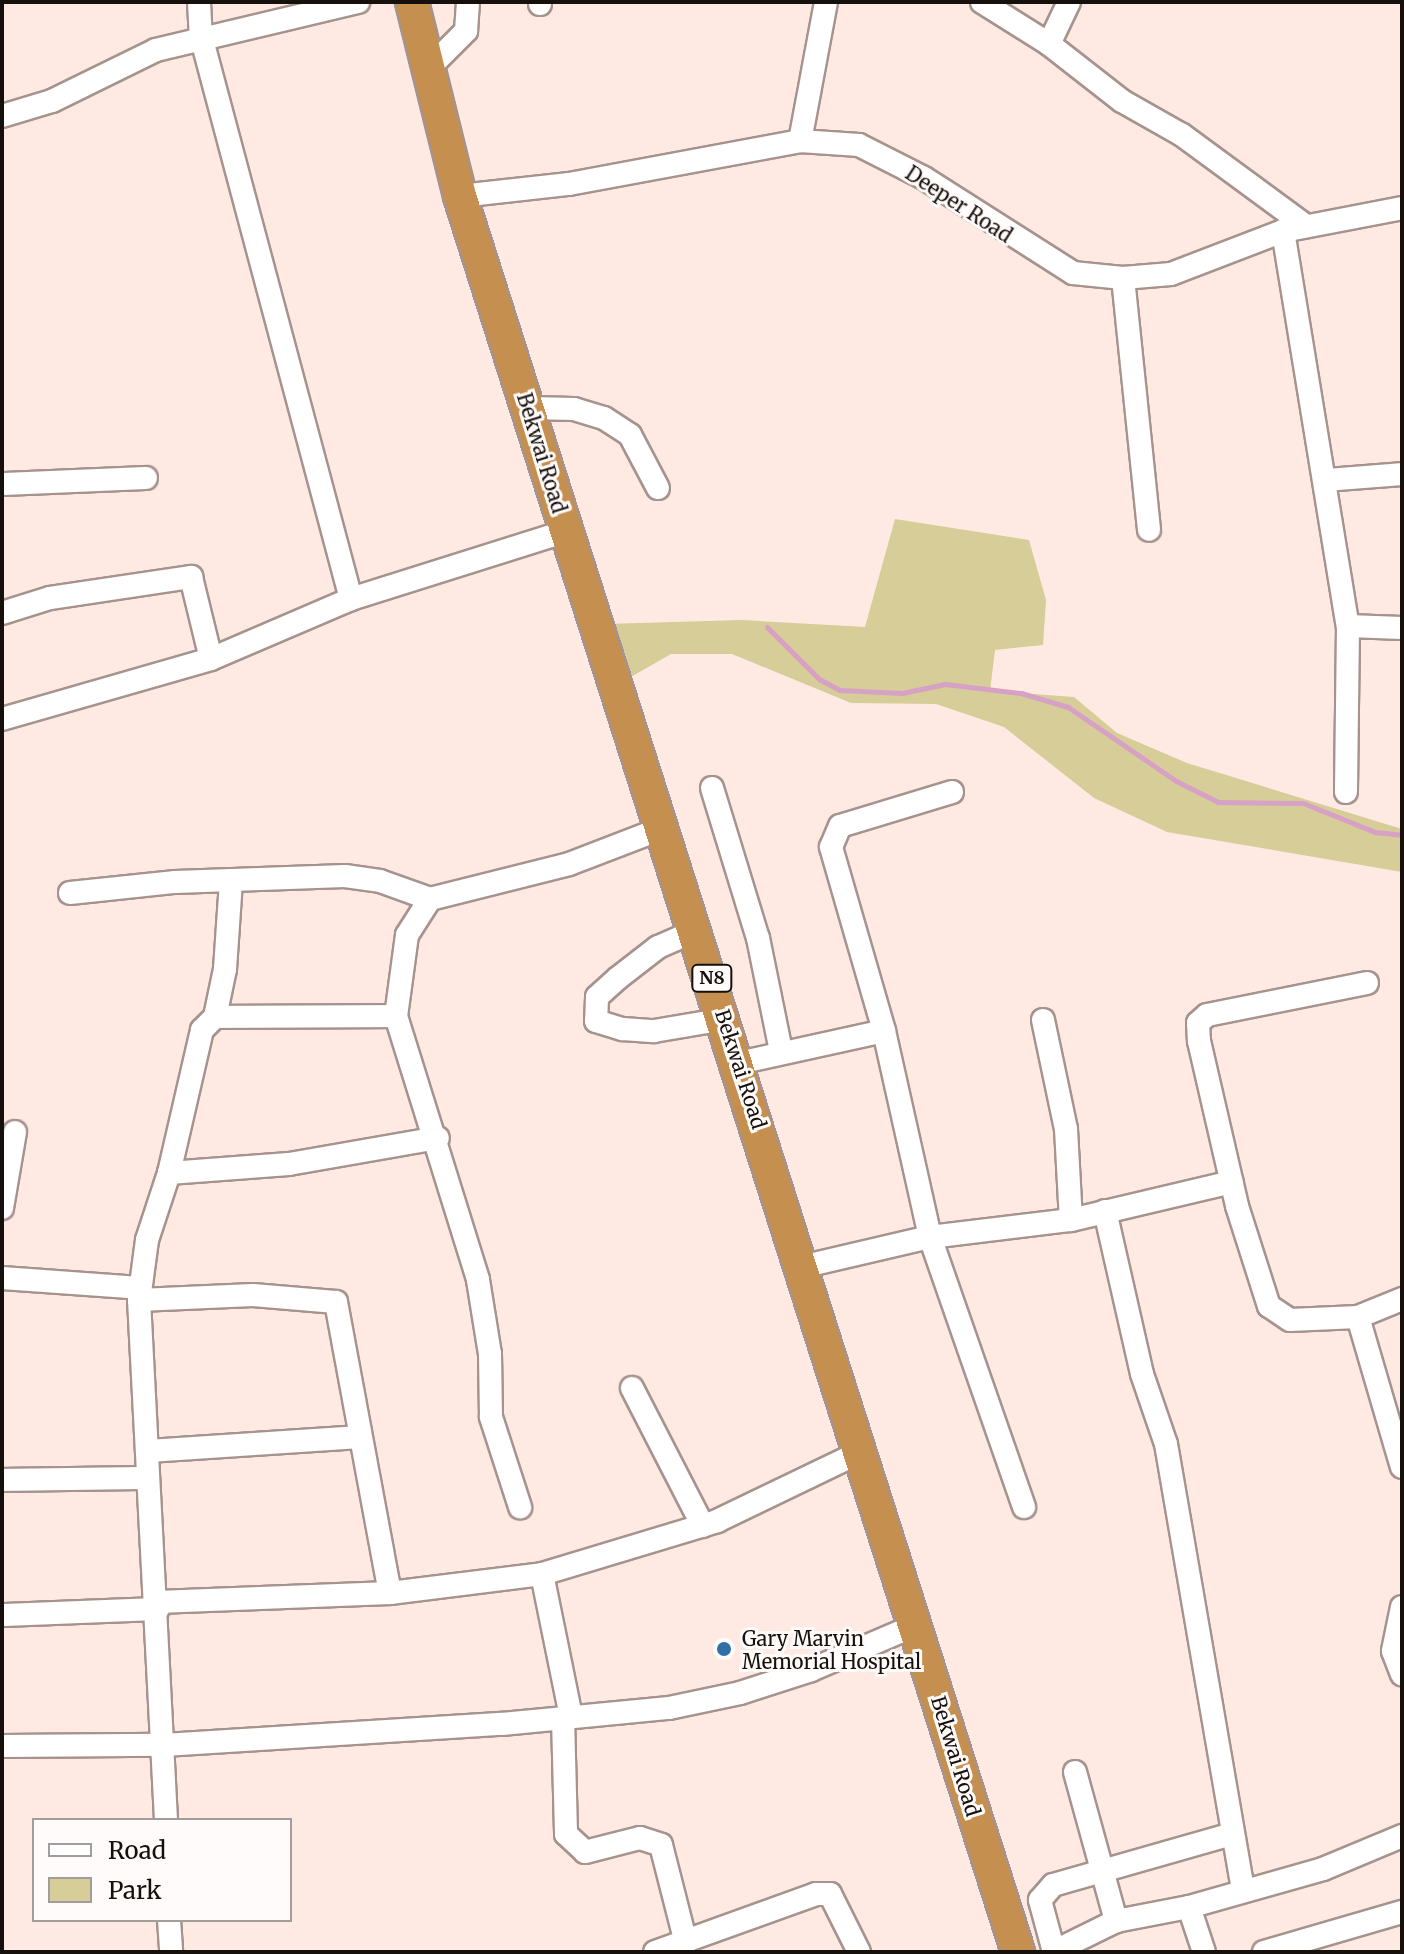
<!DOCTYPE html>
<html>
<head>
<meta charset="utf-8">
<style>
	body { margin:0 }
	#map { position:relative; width:1404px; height:1954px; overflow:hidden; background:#feeae3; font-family:Merriweather,serif }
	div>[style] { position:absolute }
	.green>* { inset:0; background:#d6cd98 }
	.stream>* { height:5px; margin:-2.5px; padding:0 2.5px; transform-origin:2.5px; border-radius:2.5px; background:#d6a1c5 }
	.roads { filter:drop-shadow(2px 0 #a6938d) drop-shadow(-2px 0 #a6938d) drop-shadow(0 2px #a6938d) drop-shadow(0 -2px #a6938d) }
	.minor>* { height:22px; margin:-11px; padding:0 11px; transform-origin:11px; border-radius:11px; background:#fff }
	.highway>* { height:32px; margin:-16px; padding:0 16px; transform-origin:16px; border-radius:16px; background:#c58f50 }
	.dots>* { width:22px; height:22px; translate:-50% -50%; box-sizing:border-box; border:4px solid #fffbfa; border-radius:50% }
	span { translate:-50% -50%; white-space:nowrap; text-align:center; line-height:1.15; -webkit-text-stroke:6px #fffbfa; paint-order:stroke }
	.shield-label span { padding:2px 6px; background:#fffbfa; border:2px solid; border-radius:6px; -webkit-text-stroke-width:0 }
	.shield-label { font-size:18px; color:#16100d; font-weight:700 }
	.street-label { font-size:20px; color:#16100d }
	.poi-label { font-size:20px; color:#16100d }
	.left { translate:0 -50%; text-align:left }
	.frame { position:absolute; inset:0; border:4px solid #16100d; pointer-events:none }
	.legend { position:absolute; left:32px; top:1818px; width:260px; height:104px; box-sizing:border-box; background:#fffbfa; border:2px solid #a29d9b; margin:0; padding:10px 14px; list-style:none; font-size:24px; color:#16100d }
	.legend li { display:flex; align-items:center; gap:16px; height:40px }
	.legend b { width:40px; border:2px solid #a29d9b }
</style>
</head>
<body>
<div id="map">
	<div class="green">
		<div style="clip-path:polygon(895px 519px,1029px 540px,1046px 600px,1043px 645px,995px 650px,990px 691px,1074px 697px,1117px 733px,1187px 763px,1402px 829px,1402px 872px,1167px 832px,1094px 798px,1004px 727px,936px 704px,851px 703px,732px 654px,671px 654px,622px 682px,605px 624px,742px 620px,865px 627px)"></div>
	</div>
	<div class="stream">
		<div style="left:767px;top:627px;width:74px;rotate:45deg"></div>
		<div style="left:819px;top:679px;width:24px;rotate:28deg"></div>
		<div style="left:840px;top:690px;width:62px;rotate:2.8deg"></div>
		<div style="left:902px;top:693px;width:44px;rotate:-11.8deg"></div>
		<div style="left:945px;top:684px;width:77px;rotate:6.8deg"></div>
		<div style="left:1021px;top:693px;width:49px;rotate:16.6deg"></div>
		<div style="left:1068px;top:707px;width:131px;rotate:34.4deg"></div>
		<div style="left:1176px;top:781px;width:47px;rotate:26.6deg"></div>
		<div style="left:1218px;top:802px;width:85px;rotate:0.7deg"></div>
		<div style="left:1303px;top:803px;width:78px;rotate:21.9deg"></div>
		<div style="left:1375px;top:832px;width:27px;rotate:6deg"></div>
	</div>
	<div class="roads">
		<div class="minor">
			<div style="left:199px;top:2px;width:34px;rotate:87deg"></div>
			<div style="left:201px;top:36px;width:583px;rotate:75.08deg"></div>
			<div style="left:540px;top:2px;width:2px;rotate:90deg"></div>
			<div style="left:982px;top:2px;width:79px;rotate:32.1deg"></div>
			<div style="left:1049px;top:44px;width:93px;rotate:38deg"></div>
			<div style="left:1122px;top:101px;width:69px;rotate:29.5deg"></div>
			<div style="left:1182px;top:135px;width:154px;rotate:36.3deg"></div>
			<div style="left:1049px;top:44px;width:47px;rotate:-64.5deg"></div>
			<div style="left:428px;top:69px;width:54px;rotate:-45deg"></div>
			<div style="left:466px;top:31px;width:29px;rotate:-86deg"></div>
			<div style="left:2px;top:116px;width:52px;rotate:-16.7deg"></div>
			<div style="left:52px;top:101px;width:116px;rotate:-26.1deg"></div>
			<div style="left:156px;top:50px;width:208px;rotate:-13.4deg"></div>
			<div style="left:800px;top:141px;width:141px;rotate:-79.4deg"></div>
			<div style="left:460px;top:196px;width:110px;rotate:-6.3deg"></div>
			<div style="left:569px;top:184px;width:235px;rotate:-10.5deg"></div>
			<div style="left:800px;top:141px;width:59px;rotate:3.9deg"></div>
			<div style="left:859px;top:145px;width:73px;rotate:26.9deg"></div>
			<div style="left:924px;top:178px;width:177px;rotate:32.5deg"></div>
			<div style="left:1073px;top:273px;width:50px;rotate:5.7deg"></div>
			<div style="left:1123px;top:278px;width:48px;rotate:-4.8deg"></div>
			<div style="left:1171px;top:274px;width:120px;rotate:-21deg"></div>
			<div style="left:1283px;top:231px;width:121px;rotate:-10.9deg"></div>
			<div style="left:1283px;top:231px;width:400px;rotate:80.7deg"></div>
			<div style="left:1348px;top:626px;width:166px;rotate:90.7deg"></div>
			<div style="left:1123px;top:278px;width:253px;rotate:84.1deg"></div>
			<div style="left:529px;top:408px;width:45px;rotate:1.3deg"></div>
			<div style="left:574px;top:409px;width:31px;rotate:17deg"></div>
			<div style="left:604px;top:418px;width:31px;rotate:33deg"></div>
			<div style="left:630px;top:435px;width:60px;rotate:62.2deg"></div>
			<div style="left:1326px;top:480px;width:76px;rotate:-4.5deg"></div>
			<div style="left:2px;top:484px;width:144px;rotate:-2.4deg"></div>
			<div style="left:2px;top:613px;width:50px;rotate:-17.4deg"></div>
			<div style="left:50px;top:598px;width:143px;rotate:-8.5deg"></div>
			<div style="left:191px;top:577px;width:84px;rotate:76.3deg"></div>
			<div style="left:1348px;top:626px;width:54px;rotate:2.1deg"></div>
			<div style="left:2px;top:719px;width:217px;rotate:-16deg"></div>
			<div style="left:211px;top:659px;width:152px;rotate:-23.2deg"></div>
			<div style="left:351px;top:599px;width:226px;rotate:-17.5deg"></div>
			<div style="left:712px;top:788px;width:157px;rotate:73deg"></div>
			<div style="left:758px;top:938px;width:115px;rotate:78.5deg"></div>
			<div style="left:952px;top:792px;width:117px;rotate:163.1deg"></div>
			<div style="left:840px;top:826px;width:23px;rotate:113deg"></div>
			<div style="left:831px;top:847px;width:191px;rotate:73.9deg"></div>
			<div style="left:884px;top:1031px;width:211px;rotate:77.4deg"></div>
			<div style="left:930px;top:1237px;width:286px;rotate:70.8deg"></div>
			<div style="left:70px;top:893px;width:106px;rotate:-6deg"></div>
			<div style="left:175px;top:882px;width:170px;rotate:-2deg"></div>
			<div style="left:345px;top:876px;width:35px;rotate:8deg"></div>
			<div style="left:380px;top:881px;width:53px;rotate:19.8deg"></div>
			<div style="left:430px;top:899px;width:143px;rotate:-14.1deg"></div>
			<div style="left:569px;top:864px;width:101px;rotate:-21deg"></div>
			<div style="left:430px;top:899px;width:43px;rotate:122.6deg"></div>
			<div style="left:407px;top:935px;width:82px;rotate:97.7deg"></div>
			<div style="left:396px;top:1016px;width:276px;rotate:72.7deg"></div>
			<div style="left:478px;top:1280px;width:75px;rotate:80.8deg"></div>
			<div style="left:490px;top:1354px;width:63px;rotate:89.1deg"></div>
			<div style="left:491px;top:1417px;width:95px;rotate:72.1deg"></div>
			<div style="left:697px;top:930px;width:43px;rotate:156.4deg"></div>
			<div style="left:658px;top:947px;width:51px;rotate:142.2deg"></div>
			<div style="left:618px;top:978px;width:28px;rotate:138deg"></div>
			<div style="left:597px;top:997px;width:24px;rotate:92deg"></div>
			<div style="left:596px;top:1021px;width:28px;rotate:17deg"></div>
			<div style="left:623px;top:1029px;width:31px;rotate:4deg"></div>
			<div style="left:654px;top:1031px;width:72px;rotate:-9.6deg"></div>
			<div style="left:1367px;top:983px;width:163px;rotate:168.7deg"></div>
			<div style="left:1207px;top:1015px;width:12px;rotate:138deg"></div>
			<div style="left:1198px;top:1023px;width:18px;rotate:87deg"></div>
			<div style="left:1199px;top:1041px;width:169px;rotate:77deg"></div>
			<div style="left:1237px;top:1206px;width:105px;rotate:72.3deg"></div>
			<div style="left:1269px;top:1306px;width:25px;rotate:34deg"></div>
			<div style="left:1290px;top:1320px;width:68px;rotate:-2.5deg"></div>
			<div style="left:1358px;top:1317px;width:48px;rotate:-22.2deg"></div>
			<div style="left:215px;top:1017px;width:49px;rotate:-78.2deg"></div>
			<div style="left:225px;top:969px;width:89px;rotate:-86.1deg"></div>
			<div style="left:1043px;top:1020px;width:111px;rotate:78.1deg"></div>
			<div style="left:1066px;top:1129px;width:91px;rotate:86.9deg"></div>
			<div style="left:739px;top:1063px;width:148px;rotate:-12.4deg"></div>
			<div style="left:169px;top:1173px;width:120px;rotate:-4.3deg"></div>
			<div style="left:289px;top:1164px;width:151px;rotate:-9.9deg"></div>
			<div style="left:2px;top:1208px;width:77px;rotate:-80.3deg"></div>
			<div style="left:1105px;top:1211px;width:167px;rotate:77.2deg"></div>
			<div style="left:1142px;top:1374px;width:74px;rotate:71.1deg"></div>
			<div style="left:1166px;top:1444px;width:453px;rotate:80.2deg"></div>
			<div style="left:801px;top:1267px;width:132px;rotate:-13.1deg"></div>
			<div style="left:930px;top:1237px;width:142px;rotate:-6.9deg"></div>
			<div style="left:1071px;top:1220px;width:165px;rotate:-13.3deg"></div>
			<div style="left:2px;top:1278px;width:138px;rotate:4.1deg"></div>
			<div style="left:139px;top:1300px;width:114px;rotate:-2.5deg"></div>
			<div style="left:253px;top:1295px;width:83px;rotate:4.8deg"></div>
			<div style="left:336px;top:1302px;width:296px;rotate:79.5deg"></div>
			<div style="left:1358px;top:1317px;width:156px;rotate:73.7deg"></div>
			<div style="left:632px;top:1388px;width:155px;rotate:62.8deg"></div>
			<div style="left:148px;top:1451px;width:209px;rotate:-3.8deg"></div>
			<div style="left:2px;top:1480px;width:146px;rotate:-0.8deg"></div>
			<div style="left:542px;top:1574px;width:146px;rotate:78.5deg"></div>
			<div style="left:157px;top:1602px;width:233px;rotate:-2.2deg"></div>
			<div style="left:390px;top:1593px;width:153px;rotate:-7.1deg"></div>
			<div style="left:542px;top:1574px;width:183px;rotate:-16.8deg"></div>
			<div style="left:717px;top:1521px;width:157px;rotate:-25.7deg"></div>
			<div style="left:1402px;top:1607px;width:45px;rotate:101.6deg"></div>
			<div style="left:1393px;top:1651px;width:25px;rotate:69deg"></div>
			<div style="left:2px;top:1615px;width:156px;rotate:-2.2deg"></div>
			<div style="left:563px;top:1718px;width:116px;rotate:88.5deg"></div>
			<div style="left:566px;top:1834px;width:26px;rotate:43deg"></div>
			<div style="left:585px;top:1852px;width:57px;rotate:-14.3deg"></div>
			<div style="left:640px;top:1838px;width:22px;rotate:18deg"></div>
			<div style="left:661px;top:1845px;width:101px;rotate:75.7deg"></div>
			<div style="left:2px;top:1746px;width:162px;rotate:-0.4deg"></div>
			<div style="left:164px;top:1745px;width:339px;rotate:-3.6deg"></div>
			<div style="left:502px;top:1724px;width:168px;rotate:-5.5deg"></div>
			<div style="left:669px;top:1708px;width:73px;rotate:-11.9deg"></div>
			<div style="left:740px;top:1693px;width:75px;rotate:-17.9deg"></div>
			<div style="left:811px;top:1670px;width:114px;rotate:-23.2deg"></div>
			<div style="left:1075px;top:1772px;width:155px;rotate:74.6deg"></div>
			<div style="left:166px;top:1820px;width:521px;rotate:-92.97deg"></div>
			<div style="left:139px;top:1300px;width:61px;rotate:-82.4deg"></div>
			<div style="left:147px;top:1240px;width:71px;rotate:-71.8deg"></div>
			<div style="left:169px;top:1173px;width:147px;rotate:-77deg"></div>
			<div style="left:202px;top:1030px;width:18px;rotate:-45deg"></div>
			<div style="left:215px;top:1017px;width:181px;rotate:-0.3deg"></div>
			<div style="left:1189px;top:1907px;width:47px;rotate:71.6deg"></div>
			<div style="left:169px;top:1920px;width:32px;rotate:86deg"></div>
			<div style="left:655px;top:1952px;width:171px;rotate:-19.8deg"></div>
			<div style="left:816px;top:1894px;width:14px"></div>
			<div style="left:830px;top:1894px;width:65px;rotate:63.4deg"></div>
			<div style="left:1053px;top:1952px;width:70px;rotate:-26.2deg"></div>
			<div style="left:1116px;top:1921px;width:74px;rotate:-10.9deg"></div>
			<div style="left:1189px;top:1907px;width:139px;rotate:-15.8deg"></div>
			<div style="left:1323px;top:1869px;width:86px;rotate:-22.7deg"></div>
			<div style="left:1054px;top:1952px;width:54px;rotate:-105.1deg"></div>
			<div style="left:1040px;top:1900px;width:20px;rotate:-49deg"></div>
			<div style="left:1053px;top:1885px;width:186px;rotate:-15.9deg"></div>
			<div style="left:1264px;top:1952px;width:144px;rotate:-16.2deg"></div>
		</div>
		<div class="highway">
			<div style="left:412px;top:2px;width:200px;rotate:76.1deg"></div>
			<div style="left:460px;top:196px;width:1843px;rotate:72.37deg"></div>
		</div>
	</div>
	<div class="dots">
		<div style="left:724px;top:1649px;background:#3170a7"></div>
	</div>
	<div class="shield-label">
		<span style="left:712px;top:978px">N8</span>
	</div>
	<div class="street-label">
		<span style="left:959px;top:204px;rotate:33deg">Deeper Road</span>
		<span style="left:542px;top:453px;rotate:73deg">Bekwai Road</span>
		<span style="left:741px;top:1069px;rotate:72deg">Bekwai Road</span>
		<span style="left:956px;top:1756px;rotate:73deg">Bekwai Road</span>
	</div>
	<div class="poi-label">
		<span class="left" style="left:742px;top:1650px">Gary Marvin<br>Memorial Hospital</span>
	</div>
	<div class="frame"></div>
	<ul class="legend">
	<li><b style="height:10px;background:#fff"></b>Road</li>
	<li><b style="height:22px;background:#d6cd98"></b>Park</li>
	</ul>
</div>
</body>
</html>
